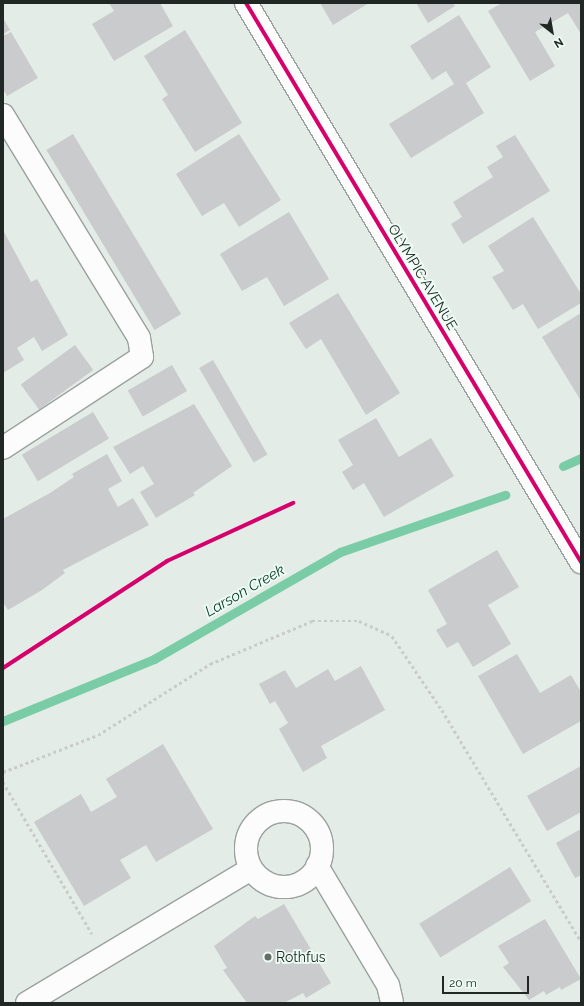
<!DOCTYPE html>
<html>
<head>
<meta charset="utf-8">
<style>
	body { margin:0 }
	#map { position:relative; width:584px; height:1006px; overflow:hidden; background:#e4ece7; font-family:Raleway,sans-serif }
	div>[style] { position:absolute }
	.stream>* { height:9px; margin:-4.5px; padding:0 4.5px; transform-origin:4.5px; border-radius:4.5px; background:#7acca7 }
	.building>* { inset:0; background:#c9cbcc; transform-origin:0 0 }
	.path>* { height:2.5px; margin-top:-1.25px; transform-origin:0; background:repeating-linear-gradient(90deg,#caccca 0 3px,transparent 0 6px) }
	.roads { filter:drop-shadow(1px 0 #9ba19e) drop-shadow(-1px 0 #9ba19e) drop-shadow(0 1px #9ba19e) drop-shadow(0 -1px #9ba19e) }
	.minor>* { height:22px; margin:-11px; padding:0 11px; transform-origin:11px; border-radius:11px; background:#fbfcfb }
	.minor>.ring { margin:-11px; padding:0; box-sizing:content-box; background:none; border:22px solid #fbfcfb; border-radius:50% }
	.cycleway>* { height:4px; margin:-2px; padding:0 2px; transform-origin:2px; border-radius:2px; background:#d6006c }
	.dots>* { width:11px; height:11px; translate:-50% -50%; box-sizing:border-box; border:2px solid #edfdf4; border-radius:50% }
	span { translate:-50% -50%; white-space:nowrap; text-align:center; line-height:1.15; -webkit-text-stroke:3.5px #edfdf4; paint-order:stroke }
	.street-label { font-size:14px; color:#212724 }
	.poi-label { font-size:14px; color:#212724 }
	.left { translate:0 -50%; text-align:left }
	.water-label { font-size:15px; color:#073925; font-style:italic }
	.frame { position:absolute; inset:0; border:4px solid #212724; pointer-events:none }
	.north { position:absolute; left:532px; top:12px; width:40px; height:40px; -webkit-text-stroke:3px #edfdf4; paint-order:stroke; rotate:149deg; font-size:11px; font-weight:700; line-height:16px; text-align:center; color:#212724 }
	.north::after { content:''; display:block; margin:auto; width:14px; height:18px; background:#212724; clip-path:polygon(50% 0,100% 100%,50% 72%,0 100%) }
	.scale { position:absolute; left:442px; top:976px; width:87px; height:18px; box-sizing:border-box; border:2px solid #212724; border-top:0; padding-left:5px; font-size:12px; line-height:14px; white-space:nowrap; color:#212724; -webkit-text-stroke:3px #edfdf4; paint-order:stroke }
</style>
</head>
<body>
<div id="map">
	<div class="stream">
		<div style="left:563px;top:466px;width:20px;rotate:-24deg"></div>
		<div style="left:3px;top:721px;width:163px;rotate:-22.3deg"></div>
		<div style="left:154px;top:659px;width:215px;rotate:-29.9deg"></div>
		<div style="left:340px;top:552px;width:175px;rotate:-19.1deg"></div>
	</div>
	<div class="building">
		<div style="clip-path:polygon(109px 3px,160px 3px,173px 26px,114px 61px,92px 24px,114px 11px)"></div>
		<div style="clip-path:polygon(320px 3px,369px 3px,333px 25px)"></div>
		<div style="clip-path:polygon(416px 3px,453px 3px,455px 6px,428px 23px)"></div>
		<div style="clip-path:polygon(502px 3px,581px 3px,581px 34px,568px 13px,535px 32px,555px 66px,530px 81px,488px 11px)"></div>
		<div style="clip-path:polygon(459px 15px,491px 67px,466px 83px,484px 113px,411px 158px,389px 124px,454px 84px,446px 71px,432px 80px,410px 46px)"></div>
		<div style="clip-path:polygon(3px 18px,10px 30px,3px 34px)"></div>
		<div style="clip-path:polygon(185px 30px,242px 123px,195px 152px,162px 99px,168px 95px,144px 56px)"></div>
		<div style="clip-path:polygon(11px 32px,38px 78px,7px 96px,3px 89px,3px 36px)"></div>
		<div style="left:73px;top:134px;width:210px;height:31px;rotate:59deg"></div>
		<div style="clip-path:polygon(239px 134px,281px 200px,239px 227px,224px 203px,202px 216px,176px 174px)"></div>
		<div style="clip-path:polygon(515px 135px,550px 191px,463px 244px,451px 224px,462px 217px,453px 202px,493px 177px,487px 167px,503px 157px,496px 146px)"></div>
		<div style="clip-path:polygon(289px 212px,329px 279px,284px 306px,267px 277px,242px 291px,220px 254px)"></div>
		<div style="clip-path:polygon(533px 217px,581px 294px,581px 303px,538px 329px,523px 304px,513px 310px,492px 277px,504px 271px,488px 246px)"></div>
		<div style="clip-path:polygon(3px 230px,31px 282px,37px 279px,68px 335px,42px 351px,34px 337px,17px 348px,24px 360px,3px 373px)"></div>
		<div style="clip-path:polygon(338px 293px,400px 393px,366px 415px,321px 339px,306px 349px,289px 323px)"></div>
		<div style="clip-path:polygon(581px 313px,581px 401px,542px 337px)"></div>
		<div style="left:75px;top:345px;width:31px;height:67px;rotate:54deg"></div>
		<div style="left:213px;top:360px;width:109px;height:16px;rotate:60deg"></div>
		<div style="left:172px;top:365px;width:30px;height:51px;rotate:60deg"></div>
		<div style="clip-path:polygon(194px 404px,232px 466px,193px 493px,195px 495px,156px 518px,140px 492px,154px 484px,143px 466px,130px 474px,113px 447px)"></div>
		<div style="left:93px;top:412px;width:31px;height:83px;rotate:59deg"></div>
		<div style="clip-path:polygon(376px 418px,399px 457px,431px 438px,454px 476px,384px 517px,364px 483px,353px 490px,342px 472px,353px 465px,338px 440px)"></div>
		<div style="clip-path:polygon(107px 454px,122px 481px,108px 489px,118px 507px,133px 498px,149px 525px,63px 570px,65px 573px,42px 590px,8px 610px,3px 602px,3px 519px,50px 493px,74px 477px,72px 474px)"></div>
		<div style="clip-path:polygon(497px 550px,519px 587px,488px 605px,511px 644px,473px 667px,458px 642px,447px 648px,436px 630px,447px 624px,428px 590px)"></div>
		<div style="clip-path:polygon(517px 654px,540px 693px,571px 675px,581px 692px,581px 721px,523px 754px,478px 676px)"></div>
		<div style="clip-path:polygon(361px 666px,385px 710px,321px 746px,327px 758px,303px 772px,279px 729px,288px 723px,275px 701px,270px 704px,259px 684px,285px 670px,296px 688px,328px 669px,335px 681px)"></div>
		<div style="clip-path:polygon(163px 744px,213px 829px,156px 862px,146px 845px,120px 860px,131px 878px,84px 906px,34px 822px,81px 794px,91px 812px,117px 797px,106px 779px)"></div>
		<div style="clip-path:polygon(581px 766px,581px 812px,547px 831px,527px 796px)"></div>
		<div style="clip-path:polygon(581px 829px,581px 875px,575px 878px,556px 843px)"></div>
		<div style="left:510px;top:867px;width:40px;height:107px;rotate:58deg"></div>
		<div style="clip-path:polygon(284px 904px,331px 983px,306px 998px,303px 993px,284px 1003px,247px 1003px,223px 970px,227px 968px,214px 946px,255px 916px,258px 919px)"></div>
		<div style="clip-path:polygon(545px 919px,581px 979px,561px 990px,560px 987px,546px 995px,544px 991px,529px 1000px,503px 967px,509px 963px,498px 946px)"></div>
	</div>
	<div class="path">
		<div style="left:3px;top:772px;width:102px;rotate:-21.3deg"></div>
		<div style="left:98px;top:735px;width:133px;rotate:-32.4deg"></div>
		<div style="left:210px;top:664px;width:111px;rotate:-22.9deg"></div>
		<div style="left:312px;top:621px;width:47px"></div>
		<div style="left:359px;top:621px;width:36px;rotate:24deg"></div>
		<div style="left:392px;top:636px;width:89px;rotate:56deg"></div>
		<div style="left:442px;top:710px;width:270px;rotate:59deg"></div>
		<div style="left:3px;top:782px;width:176px;rotate:59.6deg"></div>
	</div>
	<div class="roads">
		<div class="minor">
			<div style="left:246px;top:3px;width:652px;rotate:59.07deg"></div>
			<div style="left:3px;top:115px;width:261px;rotate:58.6deg"></div>
			<div style="left:139px;top:338px;width:19px;rotate:81deg"></div>
			<div style="left:142px;top:357px;width:166px;rotate:146.8deg"></div>
			<div class="ring" style="left:246px;top:811px;width:54px;height:54px"></div>
			<div style="left:317px;top:866px;width:139px;rotate:59.2deg"></div>
			<div style="left:388px;top:985px;width:18px;rotate:77deg"></div>
			<div style="left:27px;top:1003px;width:261px;rotate:-30.9deg"></div>
		</div>
	</div>
	<div class="cycleway">
		<div style="left:246px;top:3px;width:652px;rotate:59.07deg"></div>
		<div style="left:3px;top:668px;width:196px;rotate:-33.1deg"></div>
		<div style="left:167px;top:561px;width:139px;rotate:-24.7deg"></div>
	</div>
	<div class="dots">
		<div style="left:268px;top:957px;background:#656c68"></div>
	</div>
	<div class="street-label">
		<span style="left:423px;top:277px;rotate:59deg">OLYMPIC AVENUE</span>
	</div>
	<div class="poi-label">
		<span class="left" style="left:276px;top:957px">Rothfus</span>
	</div>
	<div class="water-label">
		<span style="left:245px;top:591px;rotate:-30deg">Larson Creek</span>
	</div>
	<div class="frame"></div>
	<div class="north">N</div>
	<div class="scale">20 m</div>
</div>
</body>
</html>
